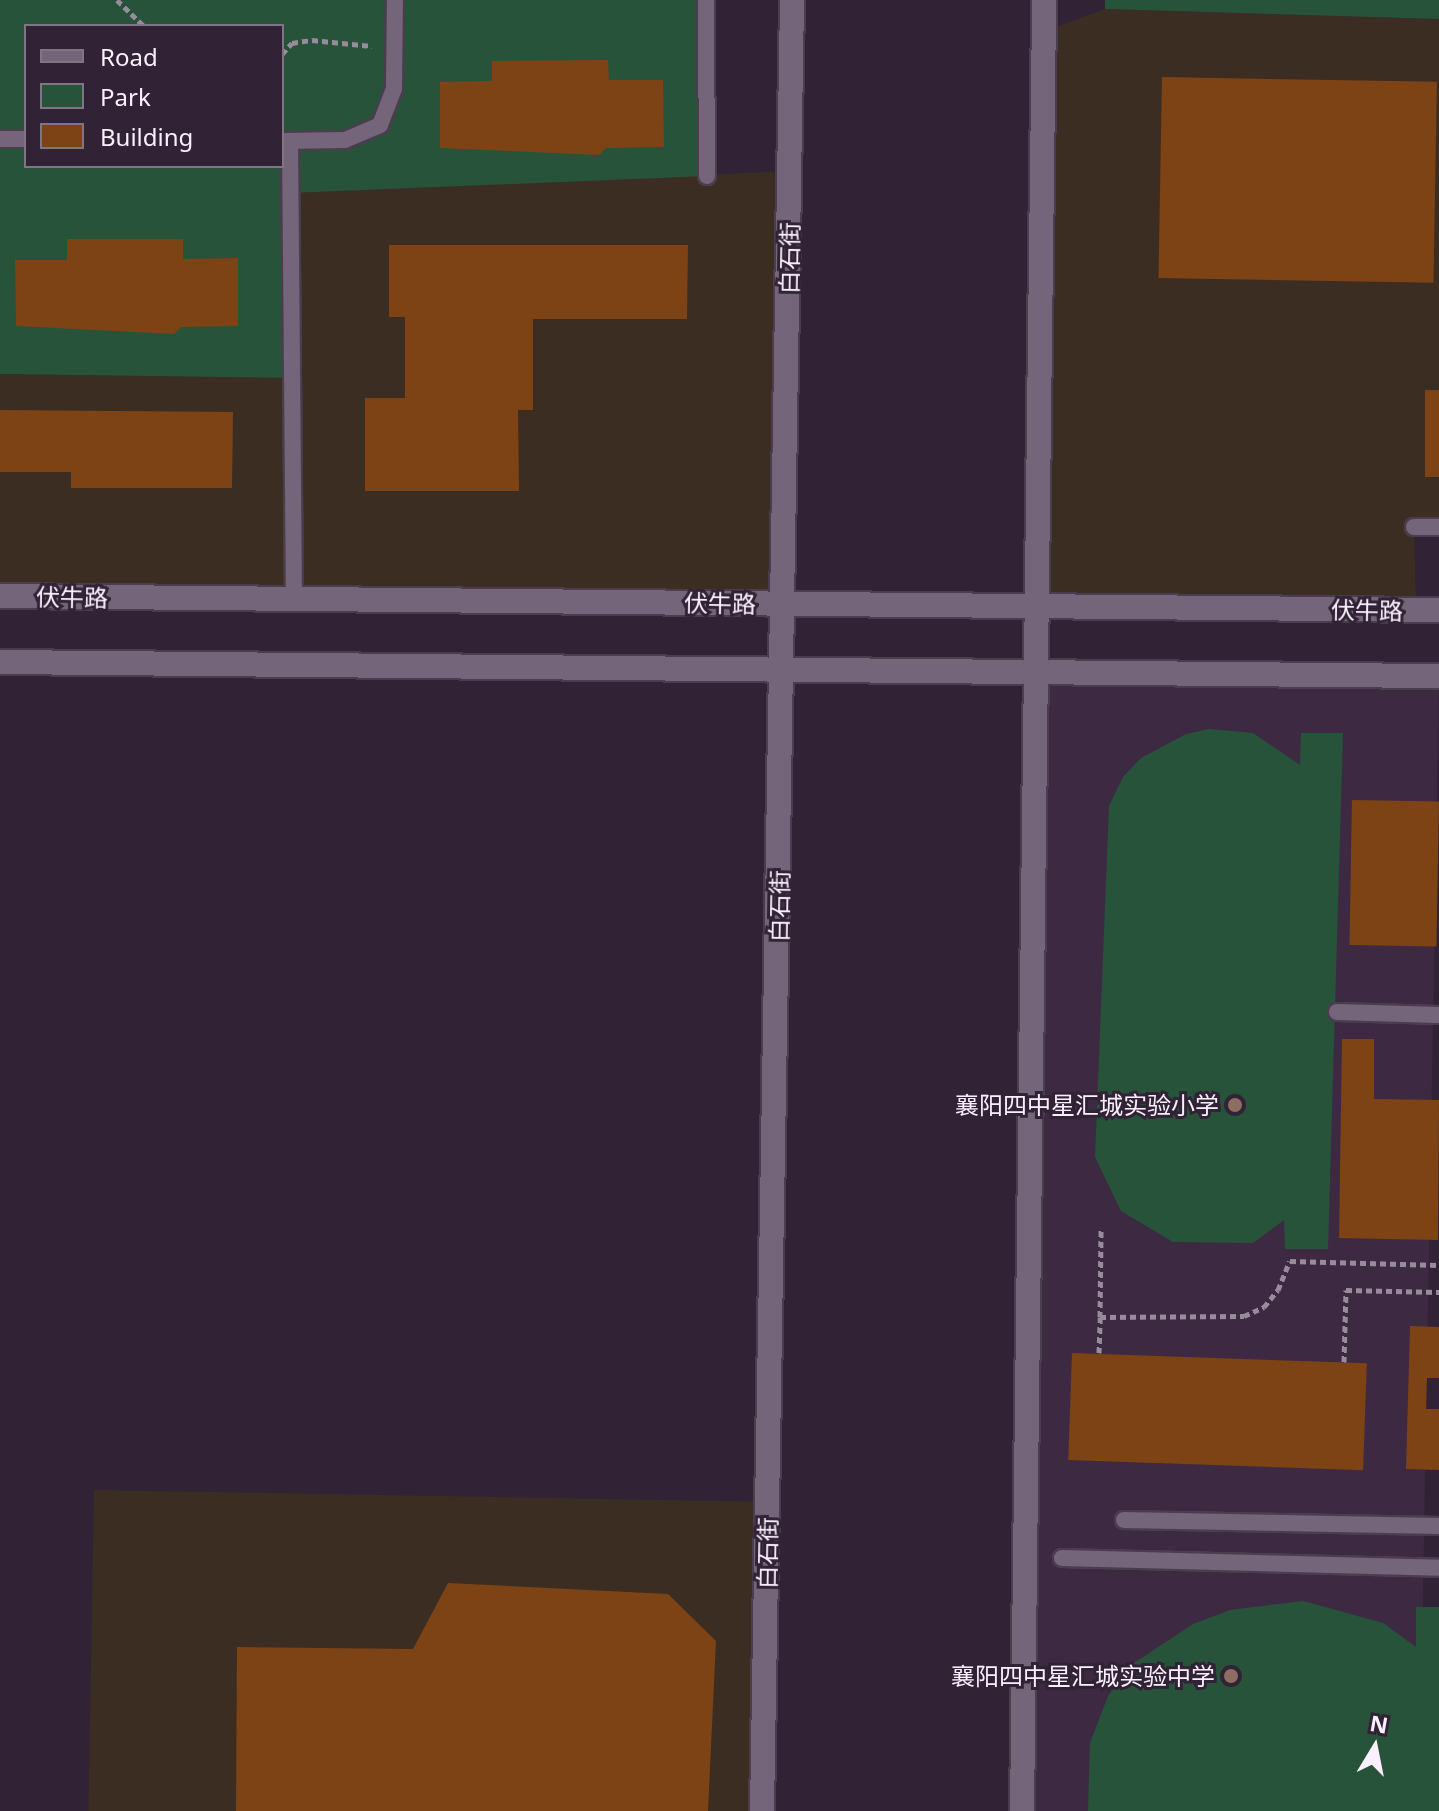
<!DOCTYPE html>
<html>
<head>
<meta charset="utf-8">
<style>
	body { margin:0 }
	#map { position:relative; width:1439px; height:1811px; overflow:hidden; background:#312335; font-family:"Noto Sans","Noto Sans SC",sans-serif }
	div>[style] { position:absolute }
	.commercial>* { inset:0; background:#3c2d22; transform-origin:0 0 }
	.built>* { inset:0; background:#3d2a42; transform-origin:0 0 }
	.green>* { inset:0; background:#27533b }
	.building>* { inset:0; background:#7d4315; transform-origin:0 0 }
	.path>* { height:5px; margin-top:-2.5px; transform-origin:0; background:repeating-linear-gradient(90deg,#988c9c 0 6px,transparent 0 10px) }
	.roads { filter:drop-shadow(2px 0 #4a3e4e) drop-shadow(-2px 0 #4a3e4e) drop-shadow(0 2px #4a3e4e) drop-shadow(0 -2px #4a3e4e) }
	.lane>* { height:16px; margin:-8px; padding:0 8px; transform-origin:8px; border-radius:8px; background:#75657a }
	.secondary>* { height:24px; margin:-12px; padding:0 12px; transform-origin:12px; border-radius:12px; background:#75657a }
	.dots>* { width:22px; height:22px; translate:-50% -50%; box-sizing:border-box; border:4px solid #312335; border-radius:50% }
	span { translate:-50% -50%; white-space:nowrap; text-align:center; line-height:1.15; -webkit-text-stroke:6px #312335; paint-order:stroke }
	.street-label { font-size:24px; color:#faf0fd }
	.poi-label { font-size:24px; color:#faf0fd }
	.right { translate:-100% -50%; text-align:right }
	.legend { position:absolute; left:24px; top:24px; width:260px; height:144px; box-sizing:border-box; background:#312335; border:2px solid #817585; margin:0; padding:10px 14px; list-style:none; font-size:24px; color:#faf0fd }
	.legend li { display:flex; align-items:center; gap:16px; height:40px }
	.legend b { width:40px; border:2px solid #817585 }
	.north { position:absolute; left:1335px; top:1707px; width:80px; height:80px; -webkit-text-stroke:6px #312335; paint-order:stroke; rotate:10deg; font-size:22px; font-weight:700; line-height:32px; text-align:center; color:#faf0fd }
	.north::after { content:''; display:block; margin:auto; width:28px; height:36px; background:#faf0fd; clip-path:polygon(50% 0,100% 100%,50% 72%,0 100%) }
</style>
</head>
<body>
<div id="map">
	<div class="commercial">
		<div style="clip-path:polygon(1105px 9px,1439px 19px,1439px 527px,1414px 528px,1416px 610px,1037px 606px,1044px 32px)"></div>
		<div style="clip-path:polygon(790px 171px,785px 604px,0 596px,0 374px,292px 378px,291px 193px)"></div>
		<div style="left:94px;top:1490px;width:674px;height:321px;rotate:1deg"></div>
	</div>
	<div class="built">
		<div style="left:1036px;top:672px;width:403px;height:1139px;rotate:1deg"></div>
	</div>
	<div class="green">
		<div style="clip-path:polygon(evenodd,0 0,706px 0,707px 176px,291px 193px,293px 378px,0 374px,0 0,26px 26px,282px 26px,282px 166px,26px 166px,26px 26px)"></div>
		<div style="clip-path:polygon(1105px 0,1439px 0,1439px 19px,1105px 9px)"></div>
		<div style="clip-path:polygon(1209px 729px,1253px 733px,1300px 765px,1301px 733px,1343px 733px,1328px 1249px,1285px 1249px,1284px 1220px,1253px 1243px,1173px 1242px,1121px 1211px,1095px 1157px,1109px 806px,1123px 777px,1141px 758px,1186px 734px)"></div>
		<div style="clip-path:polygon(1303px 1601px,1383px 1623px,1416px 1647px,1416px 1607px,1439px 1607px,1439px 1811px,1088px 1811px,1090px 1743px,1108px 1696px,1134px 1663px,1193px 1624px,1230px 1610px)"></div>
	</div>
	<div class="building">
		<div style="clip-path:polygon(608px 60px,609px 80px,663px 80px,664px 147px,606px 148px,599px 155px,440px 148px,440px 82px,492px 81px,492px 61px)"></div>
		<div style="left:1162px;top:77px;width:275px;height:201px;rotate:1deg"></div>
		<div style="clip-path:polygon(67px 239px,183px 239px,183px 259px,238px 258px,238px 326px,181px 327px,174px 334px,16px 326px,15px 260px,67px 260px)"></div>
		<div style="clip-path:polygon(389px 245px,688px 245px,687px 319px,533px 319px,533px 410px,518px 410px,519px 491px,365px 491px,365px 398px,405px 398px,405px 317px,389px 317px)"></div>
		<div style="left:1425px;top:390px;width:14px;height:87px"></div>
		<div style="clip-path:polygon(0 410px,233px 412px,232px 488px,71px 488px,71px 472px,0 472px)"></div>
		<div style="left:1352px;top:800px;width:87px;height:145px;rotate:1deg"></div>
		<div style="clip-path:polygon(1342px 1039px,1374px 1039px,1374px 1099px,1439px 1100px,1438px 1240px,1339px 1238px)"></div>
		<div style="clip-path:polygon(1410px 1326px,1439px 1327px,1439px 1378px,1427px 1378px,1426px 1409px,1439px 1409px,1439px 1470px,1406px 1469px)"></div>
		<div style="left:1072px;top:1353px;width:295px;height:107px;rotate:2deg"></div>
		<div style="clip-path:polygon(448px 1583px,668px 1594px,716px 1641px,708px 1811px,236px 1811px,237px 1647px,413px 1649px)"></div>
	</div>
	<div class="path">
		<div style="left:117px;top:0;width:37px;rotate:44deg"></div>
		<div style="left:282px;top:54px;width:15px;rotate:-48deg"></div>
		<div style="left:292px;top:43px;width:20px;rotate:-9deg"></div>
		<div style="left:312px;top:40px;width:60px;rotate:5.7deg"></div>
		<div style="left:1100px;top:1317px;width:88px;rotate:-89.3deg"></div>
		<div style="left:1099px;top:1353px;width:36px;rotate:-88deg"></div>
		<div style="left:1100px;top:1317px;width:144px;rotate:-0.4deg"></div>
		<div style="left:1244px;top:1316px;width:22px;rotate:-24deg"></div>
		<div style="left:1264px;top:1307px;width:22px;rotate:-51deg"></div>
		<div style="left:1278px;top:1290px;width:31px;rotate:-68deg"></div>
		<div style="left:1290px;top:1261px;width:149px;rotate:1.5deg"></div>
		<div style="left:1344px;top:1362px;width:72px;rotate:-88.4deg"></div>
		<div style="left:1346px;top:1290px;width:93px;rotate:1.2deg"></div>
	</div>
	<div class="roads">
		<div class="lane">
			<div style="left:706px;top:0;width:176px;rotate:89.7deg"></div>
			<div style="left:0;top:139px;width:26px"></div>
			<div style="left:282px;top:141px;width:63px;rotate:-0.9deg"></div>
			<div style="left:345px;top:140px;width:38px;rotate:-23deg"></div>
			<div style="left:380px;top:125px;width:39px;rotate:-69deg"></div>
			<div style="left:394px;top:89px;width:89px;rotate:-89.4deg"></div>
			<div style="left:290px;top:141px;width:458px;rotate:89.5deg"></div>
			<div style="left:1414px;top:527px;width:25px"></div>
			<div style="left:1337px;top:1012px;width:102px;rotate:1.7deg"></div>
			<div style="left:1124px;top:1520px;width:315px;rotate:1.1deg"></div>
			<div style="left:1062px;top:1558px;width:377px;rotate:1.5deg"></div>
		</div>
		<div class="secondary">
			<div style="left:0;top:596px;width:1439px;rotate:0.56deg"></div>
			<div style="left:0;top:662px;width:1439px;rotate:0.56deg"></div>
			<div style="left:762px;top:1811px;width:1811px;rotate:-89.05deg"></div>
			<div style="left:1022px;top:1811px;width:1811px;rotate:-89.3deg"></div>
		</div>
	</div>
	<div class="dots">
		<div style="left:1235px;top:1105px;background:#8d6e63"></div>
		<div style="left:1231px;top:1676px;background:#8d6e63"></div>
	</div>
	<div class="street-label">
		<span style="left:789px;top:258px;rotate:-89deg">白石街</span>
		<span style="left:72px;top:597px;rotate:1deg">伏牛路</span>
		<span style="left:720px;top:603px;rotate:1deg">伏牛路</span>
		<span style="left:1367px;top:610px;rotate:1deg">伏牛路</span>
		<span style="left:779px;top:906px;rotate:-89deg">白石街</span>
		<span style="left:767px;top:1553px;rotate:-89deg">白石街</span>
	</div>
	<div class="poi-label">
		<span class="right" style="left:1219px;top:1105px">襄阳四中星汇城实验小学</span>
		<span class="right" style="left:1215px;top:1676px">襄阳四中星汇城实验中学</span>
	</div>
	<ul class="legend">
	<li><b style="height:10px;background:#75657a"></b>Road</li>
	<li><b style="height:22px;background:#27533b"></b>Park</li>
	<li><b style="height:22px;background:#7d4315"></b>Building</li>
	</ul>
	<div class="north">N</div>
</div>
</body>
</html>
